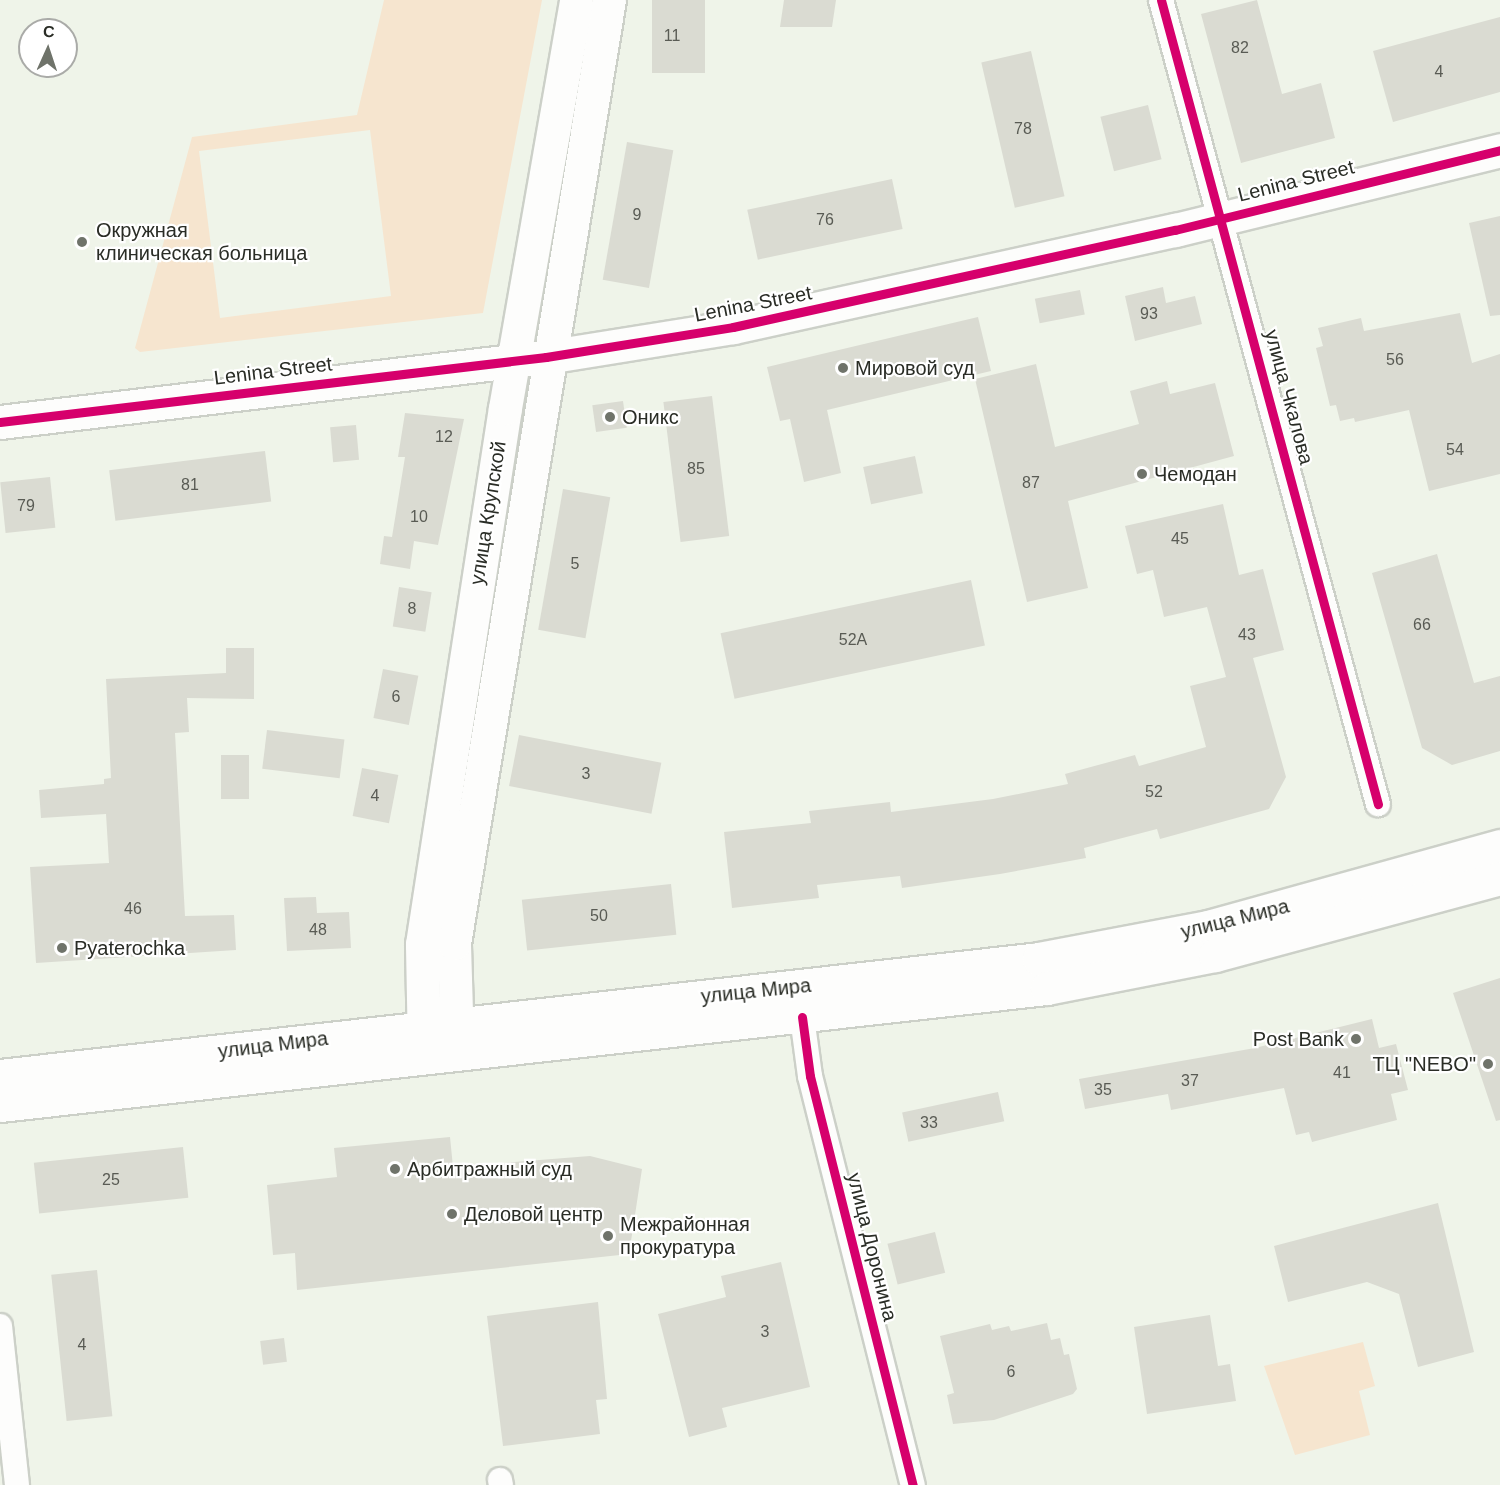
<!DOCTYPE html>
<html>
<head>
<meta charset="utf-8">
<style>
	body { margin:0 }
	#map { position:relative; width:1500px; height:1485px; overflow:hidden; background:#eff4e9; font-family:Arial,sans-serif }
	div>[style] { position:absolute }
	.green>* { inset:0; background:#f6e5cf }
	.building>* { inset:0; background:#dadbd2; transform-origin:0 0 }
	.roads { filter:drop-shadow(2px 0 #ccd0c8) drop-shadow(-2px 0 #ccd0c8) drop-shadow(0 2px #ccd0c8) drop-shadow(0 -2px #ccd0c8) }
	.street>* { height:24px; margin:-12px; padding:0 12px; transform-origin:12px; border-radius:12px; background:#fdfdfc }
	.secondary>* { height:33px; margin:-16.5px; padding:0 16.5px; transform-origin:16.5px; border-radius:16.5px; background:#fdfdfc }
	.cycleway>* { height:9px; margin:-4.5px; padding:0 4.5px; transform-origin:4.5px; border-radius:4.5px; background:#d6006c }
	.dots>* { width:16px; height:16px; translate:-50% -50%; box-sizing:border-box; border:3px solid #fff; border-radius:50% }
	span { translate:-50% -50%; white-space:nowrap; text-align:center; line-height:1.15; -webkit-text-stroke:4.5px #fff; paint-order:stroke }
	.number-label { font-size:16px; color:#595b54 }
	.number-label span { -webkit-text-stroke-width:0 }
	.street-label { font-size:20px; color:#2a2d26 }
	.poi-label { font-size:20px; color:#2a2d26 }
	.left { translate:0 -50%; text-align:left }
	.right { translate:-100% -50%; text-align:right }
	.north { position:absolute; left:18px; top:18px; width:60px; height:60px; box-sizing:border-box; background:#fff; border:2px solid #aaaba8; border-radius:50%; rotate:3deg; font-size:16px; font-weight:700; line-height:24px; text-align:center; color:#2a2d26 }
	.north::after { content:''; display:block; margin:auto; width:21px; height:27px; background:#6f736a; clip-path:polygon(50% 0,100% 100%,50% 72%,0 100%) }
</style>
</head>
<body>
<div id="map">
	<div class="green">
		<div style="clip-path:polygon(evenodd,384px 0,542px 0,483px 313px,140px 352px,135px 348px,192px 137px,357px 115px,384px 0,370px 130px,391px 296px,220px 318px,199px 151px,370px 130px)"></div>
		<div style="clip-path:polygon(1363px 1342px,1375px 1386px,1359px 1391px,1370px 1435px,1295px 1455px,1264px 1366px)"></div>
	</div>
	<div class="building">
		<div style="left:652px;top:0;width:53px;height:73px"></div>
		<div style="clip-path:polygon(784px 0,836px 0,832px 27px,780px 27px)"></div>
		<div style="clip-path:polygon(1257px 0,1282px 94px,1321px 83px,1335px 138px,1241px 163px,1201px 14px)"></div>
		<div style="clip-path:polygon(1500px 17px,1500px 92px,1393px 122px,1373px 51px)"></div>
		<div style="left:1031px;top:51px;width:149px;height:51px;rotate:77deg"></div>
		<div style="left:1148px;top:105px;width:56px;height:49px;rotate:76deg"></div>
		<div style="left:627px;top:142px;width:47px;height:140px;rotate:10deg"></div>
		<div style="left:892px;top:179px;width:51px;height:148px;rotate:78deg"></div>
		<div style="clip-path:polygon(1500px 216px,1500px 315px,1490px 316px,1469px 223px)"></div>
		<div style="clip-path:polygon(1163px 287px,1166px 303px,1195px 296px,1202px 324px,1135px 341px,1125px 296px)"></div>
		<div style="left:1080px;top:290px;width:25px;height:46px;rotate:79deg"></div>
		<div style="clip-path:polygon(1460px 313px,1472px 363px,1500px 354px,1500px 474px,1429px 491px,1409px 410px,1355px 422px,1354px 418px,1340px 421px,1336px 405px,1330px 406px,1316px 348px,1323px 346px,1318px 328px,1361px 318px,1364px 331px)"></div>
		<div style="clip-path:polygon(978px 317px,991px 371px,827px 410px,841px 473px,804px 482px,790px 419px,780px 421px,767px 367px)"></div>
		<div style="clip-path:polygon(1036px 364px,1055px 447px,1139px 424px,1130px 391px,1167px 381px,1170px 394px,1215px 383px,1234px 456px,1068px 501px,1088px 588px,1027px 602px,975px 379px)"></div>
		<div style="left:712px;top:396px;width:141px;height:49px;rotate:83deg"></div>
		<div style="left:623px;top:401px;width:27px;height:31px;rotate:82deg"></div>
		<div style="clip-path:polygon(405px 413px,464px 419px,438px 545px,414px 541px,410px 569px,380px 564px,384px 536px,392px 537px,405px 457px,398px 457px)"></div>
		<div style="left:356px;top:425px;width:35px;height:26px;rotate:85deg"></div>
		<div style="left:265px;top:451px;width:51px;height:157px;rotate:83deg"></div>
		<div style="left:915px;top:456px;width:38px;height:53px;rotate:78deg"></div>
		<div style="left:50px;top:477px;width:51px;height:50px;rotate:84deg"></div>
		<div style="left:563px;top:489px;width:48px;height:143px;rotate:10deg"></div>
		<div style="clip-path:polygon(1223px 504px,1239px 575px,1263px 569px,1284px 650px,1253px 658px,1286px 777px,1269px 809px,1160px 839px,1157px 829px,1084px 848px,1086px 858px,1000px 874px,902px 888px,900px 876px,817px 885px,819px 898px,732px 908px,724px 832px,811px 823px,809px 811px,890px 802px,891px 812px,993px 799px,1068px 784px,1065px 774px,1135px 755px,1139px 766px,1206px 747px,1190px 686px,1226px 677px,1207px 607px,1164px 617px,1153px 570px,1137px 574px,1125px 526px)"></div>
		<div style="clip-path:polygon(1437px 554px,1474px 683px,1500px 676px,1500px 751px,1452px 765px,1422px 748px,1372px 573px)"></div>
		<div style="left:971px;top:580px;width:67px;height:256px;rotate:78deg"></div>
		<div style="left:399px;top:587px;width:33px;height:40px;rotate:9deg"></div>
		<div style="clip-path:polygon(226px 648px,254px 648px,254px 699px,187px 698px,189px 732px,175px 733px,185px 916px,234px 915px,236px 950px,36px 963px,30px 867px,109px 863px,106px 814px,41px 818px,39px 790px,104px 784px,104px 779px,111px 778px,106px 679px,226px 673px)"></div>
		<div style="left:383px;top:669px;width:36px;height:50px;rotate:11deg"></div>
		<div style="left:267px;top:730px;width:78px;height:39px;rotate:7deg"></div>
		<div style="left:519px;top:735px;width:145px;height:52px;rotate:11deg"></div>
		<div style="left:221px;top:755px;width:28px;height:44px"></div>
		<div style="left:362px;top:768px;width:37px;height:49px;rotate:11deg"></div>
		<div style="left:671px;top:884px;width:51px;height:150px;rotate:84deg"></div>
		<div style="clip-path:polygon(316px 897px,317px 913px,349px 912px,351px 948px,287px 951px,284px 898px)"></div>
		<div style="clip-path:polygon(1500px 978px,1500px 1120px,1496px 1121px,1453px 993px)"></div>
		<div style="clip-path:polygon(1372px 1019px,1379px 1048px,1396px 1044px,1408px 1090px,1391px 1094px,1397px 1120px,1312px 1142px,1309px 1132px,1296px 1135px,1284px 1088px,1171px 1110px,1168px 1094px,1085px 1109px,1079px 1079px,1255px 1048px)"></div>
		<div style="left:998px;top:1092px;width:30px;height:98px;rotate:78deg"></div>
		<div style="clip-path:polygon(450px 1137px,453px 1167px,590px 1156px,642px 1169px,629px 1254px,297px 1290px,295px 1253px,273px 1255px,267px 1185px,337px 1177px,334px 1148px)"></div>
		<div style="left:183px;top:1147px;width:51px;height:150px;rotate:84deg"></div>
		<div style="clip-path:polygon(1438px 1203px,1474px 1352px,1418px 1367px,1399px 1294px,1367px 1282px,1288px 1302px,1274px 1246px)"></div>
		<div style="left:935px;top:1232px;width:42px;height:49px;rotate:76deg"></div>
		<div style="clip-path:polygon(781px 1262px,810px 1387px,722px 1408px,727px 1427px,689px 1437px,658px 1314px,726px 1297px,721px 1276px)"></div>
		<div style="left:97px;top:1270px;width:147px;height:46px;rotate:84deg"></div>
		<div style="clip-path:polygon(598px 1302px,607px 1399px,596px 1400px,600px 1434px,503px 1446px,487px 1316px)"></div>
		<div style="clip-path:polygon(1210px 1315px,1218px 1366px,1230px 1364px,1236px 1401px,1147px 1414px,1134px 1327px)"></div>
		<div style="clip-path:polygon(1047px 1323px,1051px 1340px,1060px 1338px,1064px 1355px,1069px 1354px,1077px 1389px,1073px 1394px,994px 1420px,953px 1424px,947px 1395px,954px 1393px,940px 1336px,990px 1324px,992px 1330px,1009px 1326px,1011px 1331px)"></div>
		<div style="left:284px;top:1338px;width:24px;height:24px;rotate:83deg"></div>
	</div>
	<div class="roads">
		<div class="street">
			<div style="left:1161px;top:0;width:833px;rotate:74.9deg"></div>
			<div style="left:802px;top:1017px;width:60px;rotate:82.3deg"></div>
			<div style="left:810px;top:1076px;width:422px;rotate:75.9deg"></div>
			<div style="left:0;top:1326px;width:160px;rotate:83.9deg"></div>
			<div style="left:500px;top:1480px;width:5px;rotate:79deg"></div>
		</div>
		<div class="secondary">
			<div style="left:0;top:422px;width:550px;rotate:-6.79deg"></div>
			<div style="left:546px;top:357px;width:189px;rotate:-9.1deg"></div>
			<div style="left:733px;top:327px;width:453px;rotate:-12.4deg"></div>
			<div style="left:1175px;top:230px;width:335px;rotate:-13.8deg"></div>
			<div style="left:457px;top:1046px;width:103px;rotate:-91.7deg"></div>
			<div style="left:454px;top:943px;width:956px;rotate:-80.67deg"></div>
			<div style="left:424px;top:1050px;width:106px;rotate:-91.1deg"></div>
			<div style="left:422px;top:944px;width:542px;rotate:-81.2deg"></div>
			<div style="left:505px;top:408px;width:414px;rotate:-80.1deg"></div>
			<div style="left:0;top:1076px;width:1046px;rotate:-6.42deg"></div>
			<div style="left:1039px;top:959px;width:172px;rotate:-10.7deg"></div>
			<div style="left:1208px;top:927px;width:303px;rotate:-15.5deg"></div>
			<div style="left:0;top:1105px;width:1054px;rotate:-6.38deg"></div>
			<div style="left:1047px;top:988px;width:171px;rotate:-11.1deg"></div>
			<div style="left:1215px;top:955px;width:295px;rotate:-15.1deg"></div>
		</div>
	</div>
	<div class="cycleway">
		<div style="left:1161px;top:0;width:833px;rotate:74.9deg"></div>
		<div style="left:0;top:422px;width:550px;rotate:-6.79deg"></div>
		<div style="left:546px;top:357px;width:189px;rotate:-9.1deg"></div>
		<div style="left:733px;top:327px;width:453px;rotate:-12.4deg"></div>
		<div style="left:1175px;top:230px;width:335px;rotate:-13.8deg"></div>
		<div style="left:802px;top:1017px;width:60px;rotate:82.3deg"></div>
		<div style="left:810px;top:1076px;width:422px;rotate:75.9deg"></div>
	</div>
	<div class="dots">
		<div style="left:82px;top:242px;background:#6f736a"></div>
		<div style="left:843px;top:368px;background:#6f736a"></div>
		<div style="left:610px;top:417px;background:#6f736a"></div>
		<div style="left:1142px;top:474px;background:#6f736a"></div>
		<div style="left:62px;top:948px;background:#6f736a"></div>
		<div style="left:1356px;top:1039px;background:#6f736a"></div>
		<div style="left:1488px;top:1064px;background:#6f736a"></div>
		<div style="left:395px;top:1169px;background:#6f736a"></div>
		<div style="left:452px;top:1214px;background:#6f736a"></div>
		<div style="left:608px;top:1236px;background:#6f736a"></div>
	</div>
	<div class="number-label">
		<span style="left:672px;top:36px">11</span>
		<span style="left:1240px;top:48px">82</span>
		<span style="left:1439px;top:72px">4</span>
		<span style="left:1023px;top:129px">78</span>
		<span style="left:637px;top:215px">9</span>
		<span style="left:825px;top:220px">76</span>
		<span style="left:1149px;top:314px">93</span>
		<span style="left:1395px;top:360px">56</span>
		<span style="left:444px;top:437px">12</span>
		<span style="left:1455px;top:450px">54</span>
		<span style="left:696px;top:469px">85</span>
		<span style="left:1031px;top:483px">87</span>
		<span style="left:190px;top:485px">81</span>
		<span style="left:26px;top:506px">79</span>
		<span style="left:419px;top:517px">10</span>
		<span style="left:1180px;top:539px">45</span>
		<span style="left:575px;top:564px">5</span>
		<span style="left:412px;top:609px">8</span>
		<span style="left:1422px;top:625px">66</span>
		<span style="left:1247px;top:635px">43</span>
		<span style="left:853px;top:640px">52А</span>
		<span style="left:396px;top:697px">6</span>
		<span style="left:586px;top:774px">3</span>
		<span style="left:1154px;top:792px">52</span>
		<span style="left:375px;top:796px">4</span>
		<span style="left:133px;top:909px">46</span>
		<span style="left:599px;top:916px">50</span>
		<span style="left:318px;top:930px">48</span>
		<span style="left:1342px;top:1073px">41</span>
		<span style="left:1190px;top:1081px">37</span>
		<span style="left:1103px;top:1090px">35</span>
		<span style="left:929px;top:1123px">33</span>
		<span style="left:111px;top:1180px">25</span>
		<span style="left:765px;top:1332px">3</span>
		<span style="left:82px;top:1345px">4</span>
		<span style="left:1011px;top:1372px">6</span>
	</div>
	<div class="street-label">
		<span style="left:1296px;top:181px;rotate:-14deg">Lenina Street</span>
		<span style="left:753px;top:304px;rotate:-11deg">Lenina Street</span>
		<span style="left:273px;top:371px;rotate:-7deg">Lenina Street</span>
		<span style="left:1289px;top:397px;rotate:75deg">улица Чкалова</span>
		<span style="left:488px;top:513px;rotate:-81deg">улица Крупской</span>
		<span style="left:1235px;top:919px;rotate:-14deg">улица Мира</span>
		<span style="left:756px;top:991px;rotate:-6deg">улица Мира</span>
		<span style="left:273px;top:1045px;rotate:-7deg">улица Мира</span>
		<span style="left:872px;top:1247px;rotate:76deg">улица Доронина</span>
	</div>
	<div class="poi-label">
		<span class="left" style="left:96px;top:242px">Окружная<br>клиническая больница</span>
		<span class="left" style="left:855px;top:368px">Мировой суд</span>
		<span class="left" style="left:622px;top:417px">Оникс</span>
		<span class="left" style="left:1154px;top:474px">Чемодан</span>
		<span class="left" style="left:74px;top:948px">Pyaterochka</span>
		<span class="right" style="left:1344px;top:1039px">Post Bank</span>
		<span class="right" style="left:1476px;top:1064px">ТЦ "NEBO"</span>
		<span class="left" style="left:407px;top:1169px">Арбитражный суд</span>
		<span class="left" style="left:464px;top:1214px">Деловой центр</span>
		<span class="left" style="left:620px;top:1236px">Межрайонная<br>прокуратура</span>
	</div>
	<div class="north">С</div>
</div>
</body>
</html>
